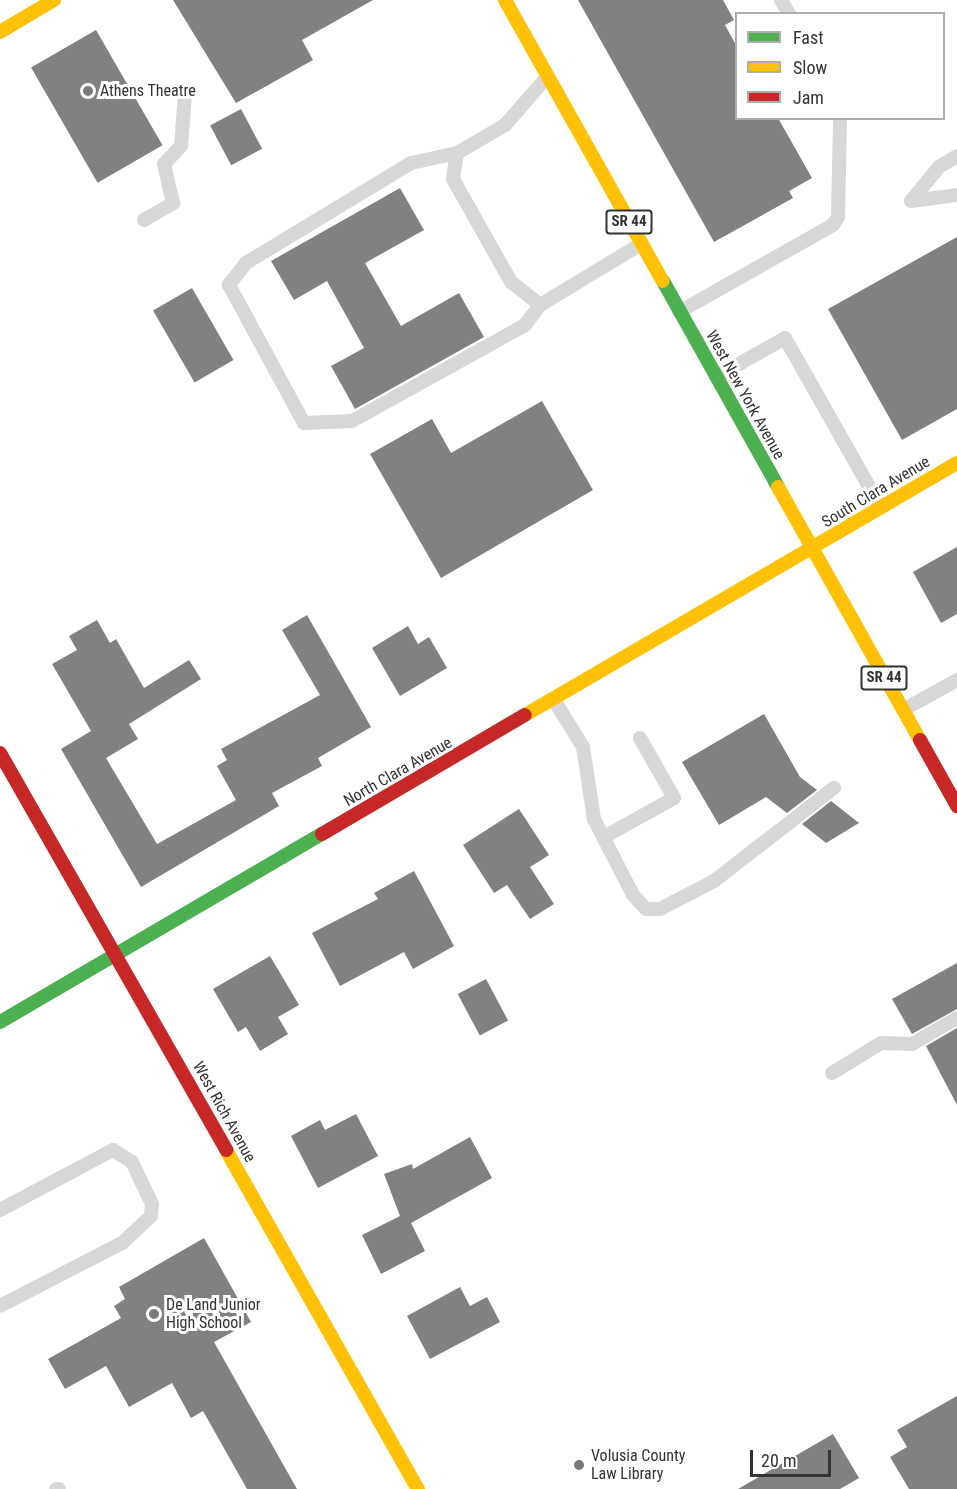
<!DOCTYPE html>
<html>
<head>
<meta charset="utf-8">
<style>
	body { margin:0 }
	#map { position:relative; width:957px; height:1489px; overflow:hidden; background:#fff; font-family:"Roboto Condensed",sans-serif }
	div>[style] { position:absolute }
	.building>* { inset:0; background:#818181; transform-origin:0 0 }
	.lane>* { height:14px; margin:-7px; padding:0 7px; transform-origin:7px; border-radius:7px; background:#d7d7d7 }
	.fast>* { height:14px; margin:-7px; padding:0 7px; transform-origin:7px; border-radius:7px; background:#4caf50 }
	.slow>* { height:14px; margin:-7px; padding:0 7px; transform-origin:7px; border-radius:7px; background:#ffc107 }
	.jam>* { height:14px; margin:-7px; padding:0 7px; transform-origin:7px; border-radius:7px; background:#c62828 }
	.dots>* { width:16px; height:16px; translate:-50% -50%; box-sizing:border-box; border:3px solid #fff; border-radius:50% }
	span { translate:-50% -50%; white-space:nowrap; text-align:center; line-height:1.15; -webkit-text-stroke:6px #fff; paint-order:stroke }
	.shield-label span { padding:2px 4px; background:#fff; border:2px solid; border-radius:4px; -webkit-text-stroke-width:0 }
	.shield-label { font-size:15px; color:#333; font-weight:700 }
	.poi-label { font-size:16px; color:#333 }
	.left { translate:0 -50%; text-align:left }
	.street-label { font-size:16px; color:#333 }
	.legend { position:absolute; left:735px; top:12px; width:210px; height:108px; box-sizing:border-box; background:#fff; border:2px solid #adadad; margin:0; padding:8px 10px; list-style:none; font-size:18px; color:#333 }
	.legend li { display:flex; align-items:center; gap:12px; height:30px }
	.legend b { width:30px; border:2px solid #adadad }
	.scale { position:absolute; left:750px; top:1450px; width:81px; height:27px; box-sizing:border-box; border:3px solid #333; border-top:0; padding-left:8px; font-size:18px; line-height:21px; white-space:nowrap; color:#333; -webkit-text-stroke:4px #fff; paint-order:stroke }
</style>
</head>
<body>
<div id="map">
	<div class="building">
		<div style="clip-path:polygon(173px 0,373px 0,302px 40px,313px 60px,236px 103px)"></div>
		<div style="clip-path:polygon(578px 0,723px 0,734px 20px,725px 25px,736px 45px,736px 118px,778px 118px,812px 178px,789px 191px,793px 198px,714px 242px)"></div>
		<div style="left:96px;top:30px;width:133px;height:75px;rotate:60deg"></div>
		<div style="left:241px;top:109px;width:45px;height:35px;rotate:62deg"></div>
		<div style="clip-path:polygon(400px 188px,424px 230px,365px 263px,401px 326px,459px 293px,484px 337px,355px 409px,331px 366px,364px 348px,327px 281px,294px 300px,271px 261px)"></div>
		<div style="clip-path:polygon(957px 237px,957px 409px,902px 440px,828px 309px)"></div>
		<div style="left:192px;top:288px;width:83px;height:45px;rotate:60deg"></div>
		<div style="clip-path:polygon(542px 401px,593px 490px,441px 578px,370px 454px,432px 419px,451px 453px)"></div>
		<div style="clip-path:polygon(957px 547px,957px 614px,941px 623px,913px 572px)"></div>
		<div style="clip-path:polygon(307px 615px,371px 727px,318px 758px,322px 766px,272px 793px,279px 806px,141px 887px,61px 749px,91px 731px,52px 664px,77px 650px,69px 636px,97px 620px,110px 643px,116px 639px,144px 688px,189px 660px,201px 679px,129px 724px,138px 739px,106px 758px,157px 844px,236px 800px,217px 766px,227px 760px,221px 749px,320px 695px,282px 630px)"></div>
		<div style="clip-path:polygon(408px 626px,418px 644px,429px 637px,447px 668px,400px 696px,372px 648px)"></div>
		<div style="clip-path:polygon(764px 714px,800px 777px,817px 790px,787px 813px,766px 797px,719px 825px,682px 762px)"></div>
		<div style="clip-path:polygon(831px 801px,859px 823px,826px 843px,802px 824px)"></div>
		<div style="clip-path:polygon(519px 809px,549px 855px,530px 867px,554px 904px,530px 919px,507px 885px,494px 893px,463px 845px)"></div>
		<div style="clip-path:polygon(414px 871px,454px 946px,413px 969px,404px 952px,340px 986px,312px 933px,378px 899px,374px 893px)"></div>
		<div style="clip-path:polygon(270px 956px,299px 1005px,278px 1017px,288px 1034px,260px 1051px,246px 1027px,238px 1032px,213px 989px)"></div>
		<div style="clip-path:polygon(957px 963px,957px 1009px,912px 1034px,892px 999px)"></div>
		<div style="left:486px;top:979px;width:47px;height:32px;rotate:62deg"></div>
		<div style="clip-path:polygon(957px 1028px,957px 1105px,926px 1046px)"></div>
		<div style="clip-path:polygon(356px 1114px,378px 1156px,318px 1188px,291px 1136px,320px 1120px,325px 1130px)"></div>
		<div style="clip-path:polygon(470px 1137px,492px 1178px,411px 1223px,425px 1251px,381px 1274px,362px 1235px,400px 1216px,384px 1174px,412px 1164px,413px 1169px)"></div>
		<div style="clip-path:polygon(204px 1238px,251px 1322px,214px 1342px,297px 1489px,247px 1489px,203px 1411px,191px 1418px,172px 1383px,129px 1407px,106px 1366px,65px 1389px,48px 1359px,121px 1318px,114px 1306px,125px 1299px,119px 1287px)"></div>
		<div style="clip-path:polygon(460px 1287px,470px 1306px,487px 1297px,500px 1322px,430px 1359px,407px 1316px)"></div>
		<div style="clip-path:polygon(957px 1396px,957px 1489px,909px 1489px,890px 1457px,907px 1447px,897px 1430px)"></div>
		<div style="clip-path:polygon(833px 1434px,859px 1478px,840px 1489px,738px 1489px)"></div>
	</div>
	<div class="lane">
		<div style="left:781px;top:0;width:16px;rotate:60deg"></div>
		<div style="left:548px;top:76px;width:65px;rotate:131.3deg"></div>
		<div style="left:505px;top:125px;width:56px;rotate:149.7deg"></div>
		<div style="left:457px;top:153px;width:26px;rotate:99deg"></div>
		<div style="left:453px;top:179px;width:118px;rotate:60.6deg"></div>
		<div style="left:511px;top:282px;width:37px;rotate:38deg"></div>
		<div style="left:540px;top:305px;width:118px;rotate:-31.1deg"></div>
		<div style="left:457px;top:153px;width:47px;rotate:167.7deg"></div>
		<div style="left:411px;top:163px;width:193px;rotate:148.8deg"></div>
		<div style="left:246px;top:263px;width:28px;rotate:128deg"></div>
		<div style="left:229px;top:285px;width:157px;rotate:61.5deg"></div>
		<div style="left:304px;top:423px;width:48px;rotate:-2.4deg"></div>
		<div style="left:352px;top:421px;width:198px;rotate:-29deg"></div>
		<div style="left:525px;top:325px;width:25px;rotate:-53deg"></div>
		<div style="left:957px;top:156px;width:21px;rotate:149deg"></div>
		<div style="left:939px;top:167px;width:44px;rotate:129.5deg"></div>
		<div style="left:911px;top:201px;width:46px;rotate:-7.4deg"></div>
		<div style="left:144px;top:220px;width:34px;rotate:-30deg"></div>
		<div style="left:173px;top:203px;width:40px;rotate:-103deg"></div>
		<div style="left:164px;top:164px;width:25px;rotate:-47deg"></div>
		<div style="left:181px;top:146px;width:52px;rotate:-85.6deg"></div>
		<div style="left:679px;top:312px;width:177px;rotate:-29.5deg"></div>
		<div style="left:833px;top:225px;width:9px;rotate:-58deg"></div>
		<div style="left:838px;top:217px;width:99px;rotate:-88.8deg"></div>
		<div style="left:716px;top:377px;width:79px;rotate:-29.5deg"></div>
		<div style="left:785px;top:338px;width:195px;rotate:60.5deg"></div>
		<div style="left:554px;top:700px;width:55px;rotate:58.3deg"></div>
		<div style="left:583px;top:747px;width:73px;rotate:81.3deg"></div>
		<div style="left:594px;top:819px;width:85px;rotate:62.8deg"></div>
		<div style="left:633px;top:895px;width:19px;rotate:47deg"></div>
		<div style="left:646px;top:909px;width:14px"></div>
		<div style="left:660px;top:909px;width:61px;rotate:-27.4deg"></div>
		<div style="left:714px;top:881px;width:152px;rotate:-37.8deg"></div>
		<div style="left:903px;top:710px;width:62px;rotate:-29.1deg"></div>
		<div style="left:604px;top:837px;width:80px;rotate:-29.1deg"></div>
		<div style="left:674px;top:798px;width:69px;rotate:-119.5deg"></div>
		<div style="left:832px;top:1073px;width:57px;rotate:-31.5deg"></div>
		<div style="left:881px;top:1043px;width:31px;rotate:2deg"></div>
		<div style="left:912px;top:1044px;width:52px;rotate:-30deg"></div>
		<div style="left:0;top:1210px;width:128px;rotate:-28deg"></div>
		<div style="left:113px;top:1150px;width:22px;rotate:32deg"></div>
		<div style="left:132px;top:1162px;width:47px;rotate:64.5deg"></div>
		<div style="left:152px;top:1204px;width:12px;rotate:95deg"></div>
		<div style="left:151px;top:1216px;width:40px;rotate:137deg"></div>
		<div style="left:122px;top:1243px;width:137px;rotate:152.7deg"></div>
		<div style="left:56px;top:1489px;width:3px"></div>
	</div>
	<div class="fast">
		<div style="left:663px;top:281px;width:236px;rotate:60.8deg"></div>
		<div style="left:0;top:1022px;width:373px;rotate:-30.3deg"></div>
	</div>
	<div class="slow">
		<div style="left:505px;top:0;width:322px;rotate:60.7deg"></div>
		<div style="left:0;top:32px;width:63px;rotate:-30.7deg"></div>
		<div style="left:778px;top:487px;width:290px;rotate:60.7deg"></div>
		<div style="left:525px;top:715px;width:500px;rotate:-30.26deg"></div>
		<div style="left:226px;top:1150px;width:390px;rotate:60.5deg"></div>
	</div>
	<div class="jam">
		<div style="left:920px;top:740px;width:76px;rotate:60.7deg"></div>
		<div style="left:0;top:753px;width:457px;rotate:60.3deg"></div>
		<div style="left:322px;top:834px;width:235px;rotate:-30.4deg"></div>
	</div>
	<div class="dots">
		<div style="left:88px;top:91px;background:#7a7a7a"></div>
		<div style="left:154px;top:1314px;background:#7a7a7a"></div>
		<div style="left:579px;top:1465px;background:#7a7a7a"></div>
	</div>
	<div class="shield-label">
		<span style="left:629px;top:222px">SR 44</span>
		<span style="left:884px;top:678px">SR 44</span>
	</div>
	<div class="poi-label">
		<span class="left" style="left:100px;top:91px">Athens Theatre</span>
		<span class="left" style="left:166px;top:1314px">De Land Junior<br>High School</span>
		<span class="left" style="left:591px;top:1465px">Volusia County<br>Law Library</span>
	</div>
	<div class="street-label">
		<span style="left:745px;top:395px;rotate:61deg">West New York Avenue</span>
		<span style="left:876px;top:492px;rotate:-31deg">South Clara Avenue</span>
		<span style="left:398px;top:772px;rotate:-30deg">North Clara Avenue</span>
		<span style="left:224px;top:1112px;rotate:61deg">West Rich Avenue</span>
	</div>
	<ul class="legend">
	<li><b style="height:8px;background:#4caf50"></b>Fast</li>
	<li><b style="height:8px;background:#ffc107"></b>Slow</li>
	<li><b style="height:8px;background:#c62828"></b>Jam</li>
	</ul>
	<div class="scale">20 m</div>
</div>
</body>
</html>
